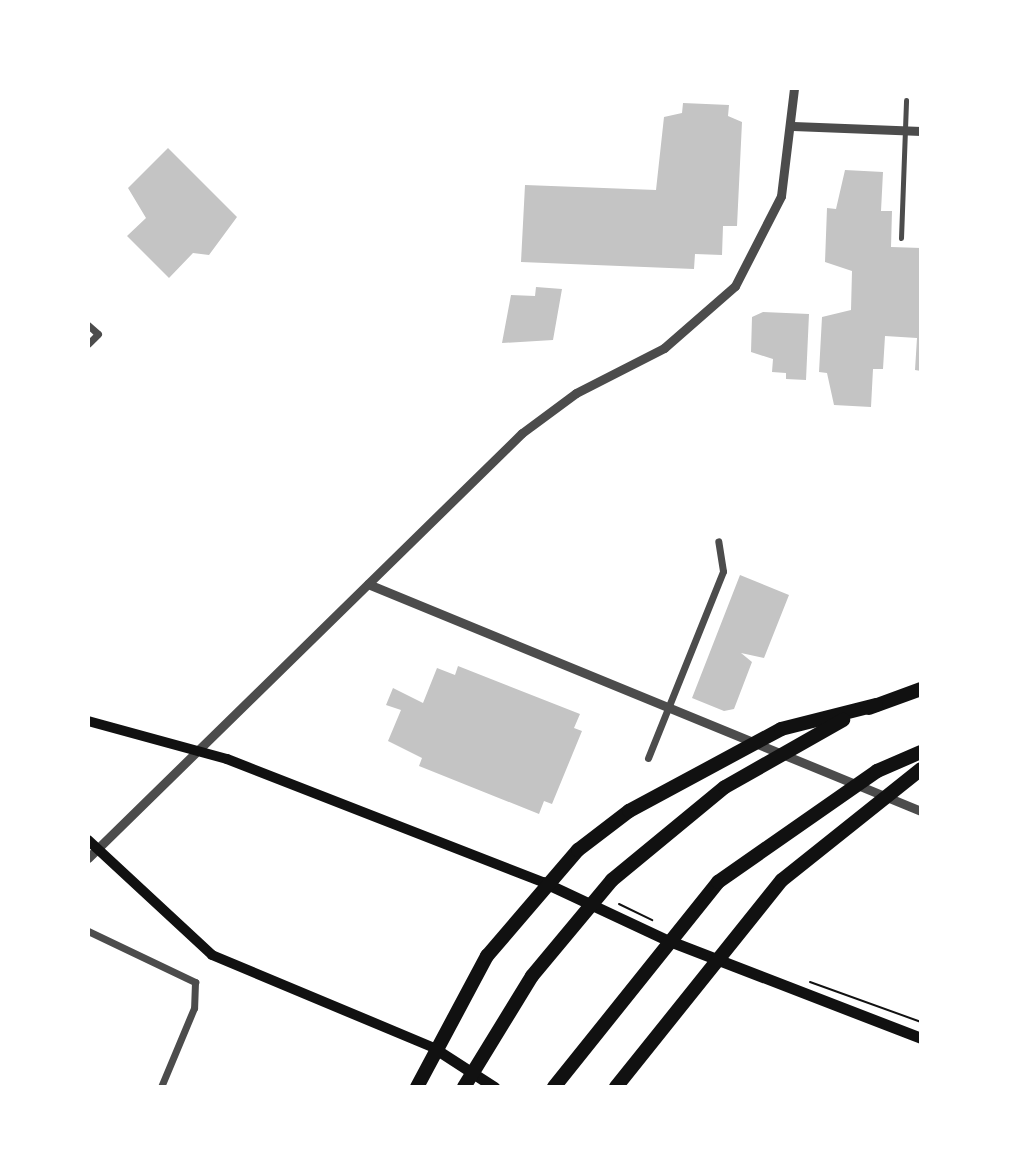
<!DOCTYPE html>
<html>
<head>
<meta charset="utf-8">
<style>
	body { margin:0 }
	#map { position:relative; width:1009px; height:1175px; overflow:hidden; background:#fff; font-family:"Fira Sans",sans-serif }
	div>[style] { position:absolute }
	.building>* { inset:0; background:#c4c4c4 }
	.path>* { height:2px; margin:-1px; padding:0 1px; transform-origin:1px; border-radius:1px; background:#111 }
	.pedestrian>* { height:5px; margin:-2.5px; padding:0 2.5px; transform-origin:2.5px; border-radius:2.5px; background:#4c4c4c }
	.minor>* { height:7px; margin:-3.5px; padding:0 3.5px; transform-origin:3.5px; border-radius:3.5px; background:#4c4c4c }
	.tertiary>* { height:9px; margin:-4.5px; padding:0 4.5px; transform-origin:4.5px; border-radius:4.5px; background:#4c4c4c }
	.secondary>* { height:10px; margin:-5px; padding:0 5px; transform-origin:5px; border-radius:5px; background:#111 }
	.primary>* { height:11px; margin:-5.5px; padding:0 5.5px; transform-origin:5.5px; border-radius:5.5px; background:#111 }
	.motorway>* { height:14px; margin:-7px; padding:0 7px; transform-origin:7px; border-radius:7px; background:#111 }
	span { translate:-50% -50%; white-space:nowrap; text-align:center; line-height:1.15; -webkit-text-stroke:7px #fff; paint-order:stroke }
	.frame { position:absolute; inset:0; border:90px solid #fff; pointer-events:none }
</style>
</head>
<body>
<div id="map">
	<div class="building">
		<div style="clip-path:polygon(683px 103px,729px 105px,728px 116px,742px 122px,737px 226px,723px 226px,722px 255px,695px 254px,694px 269px,521px 262px,525px 185px,656px 190px,664px 117px,682px 113px)"></div>
		<div style="clip-path:polygon(168px 148px,237px 217px,209px 255px,193px 253px,169px 278px,127px 236px,146px 218px,128px 188px)"></div>
		<div style="clip-path:polygon(845px 170px,883px 172px,881px 211px,892px 211px,891px 247px,921px 248px,921px 371px,915px 370px,917px 338px,885px 336px,883px 369px,873px 369px,871px 407px,834px 405px,827px 373px,819px 372px,822px 317px,851px 310px,852px 271px,825px 262px,827px 208px,836px 209px)"></div>
		<div style="clip-path:polygon(536px 287px,562px 289px,553px 340px,502px 343px,511px 295px,535px 296px)"></div>
		<div style="clip-path:polygon(763px 312px,809px 314px,806px 380px,786px 379px,786px 373px,772px 372px,773px 359px,751px 352px,752px 317px)"></div>
		<div style="clip-path:polygon(740px 575px,789px 595px,764px 658px,741px 653px,752px 662px,734px 709px,724px 711px,692px 698px)"></div>
		<div style="clip-path:polygon(458px 666px,580px 714px,574px 728px,582px 731px,552px 804px,544px 801px,539px 814px,419px 766px,422px 758px,388px 741px,401px 710px,386px 705px,393px 688px,423px 703px,437px 668px,455px 675px)"></div>
	</div>
	<div class="path">
		<div style="left:619px;top:904px;width:37px;rotate:26deg"></div>
		<div style="left:810px;top:982px;width:118px;rotate:19.8deg"></div>
	</div>
	<div class="pedestrian">
		<div style="left:901px;top:238px;width:138px;rotate:-87.9deg"></div>
	</div>
	<div class="minor">
		<div style="left:88px;top:325px;width:13px;rotate:42deg"></div>
		<div style="left:98px;top:334px;width:14px;rotate:135deg"></div>
		<div style="left:648px;top:758px;width:201px;rotate:-68.1deg"></div>
		<div style="left:723px;top:571px;width:30px;rotate:-99deg"></div>
		<div style="left:88px;top:931px;width:119px;rotate:25.5deg"></div>
		<div style="left:195px;top:982px;width:26px;rotate:92deg"></div>
		<div style="left:194px;top:1008px;width:86px;rotate:112.7deg"></div>
	</div>
	<div class="tertiary">
		<div style="left:793px;top:126px;width:128px;rotate:2.2deg"></div>
		<div style="left:368px;top:584px;width:598px;rotate:22.32deg"></div>
		<div style="left:88px;top:858px;width:607px;rotate:-44.4deg"></div>
		<div style="left:522px;top:433px;width:67px;rotate:-36.5deg"></div>
		<div style="left:576px;top:393px;width:99px;rotate:-27.1deg"></div>
		<div style="left:664px;top:348px;width:94px;rotate:-41.1deg"></div>
		<div style="left:735px;top:286px;width:101px;rotate:-62.9deg"></div>
		<div style="left:781px;top:196px;width:109px;rotate:-83.1deg"></div>
	</div>
	<div class="secondary">
		<div style="left:88px;top:721px;width:144px;rotate:15.3deg"></div>
		<div style="left:227px;top:759px;width:339px;rotate:21.3deg"></div>
		<div style="left:88px;top:840px;width:169px;rotate:42.8deg"></div>
		<div style="left:212px;top:955px;width:241px;rotate:22.7deg"></div>
	</div>
	<div class="primary">
		<div style="left:543px;top:882px;width:137px;rotate:25.1deg"></div>
		<div style="left:667px;top:940px;width:272px;rotate:21.1deg"></div>
		<div style="left:434px;top:1048px;width:72px;rotate:33deg"></div>
	</div>
	<div class="motorway">
		<div style="left:869px;top:708px;width:55px;rotate:-20.1deg"></div>
		<div style="left:417px;top:1087px;width:149px;rotate:-61.9deg"></div>
		<div style="left:487px;top:956px;width:140px;rotate:-49.4deg"></div>
		<div style="left:578px;top:850px;width:64px;rotate:-37.4deg"></div>
		<div style="left:629px;top:811px;width:173px;rotate:-28.3deg"></div>
		<div style="left:781px;top:729px;width:98px;rotate:-14.2deg"></div>
		<div style="left:464px;top:1087px;width:130px;rotate:-58.5deg"></div>
		<div style="left:532px;top:976px;width:125px;rotate:-50.2deg"></div>
		<div style="left:612px;top:880px;width:146px;rotate:-39.5deg"></div>
		<div style="left:725px;top:787px;width:136px;rotate:-29.6deg"></div>
		<div style="left:554px;top:1087px;width:263px;rotate:-51.3deg"></div>
		<div style="left:718px;top:882px;width:194px;rotate:-34.9deg"></div>
		<div style="left:877px;top:771px;width:48px;rotate:-23.4deg"></div>
		<div style="left:616px;top:1087px;width:265px;rotate:-51.3deg"></div>
		<div style="left:782px;top:880px;width:178px;rotate:-38.6deg"></div>
	</div>
	<div class="frame"></div>
</div>
</body>
</html>
